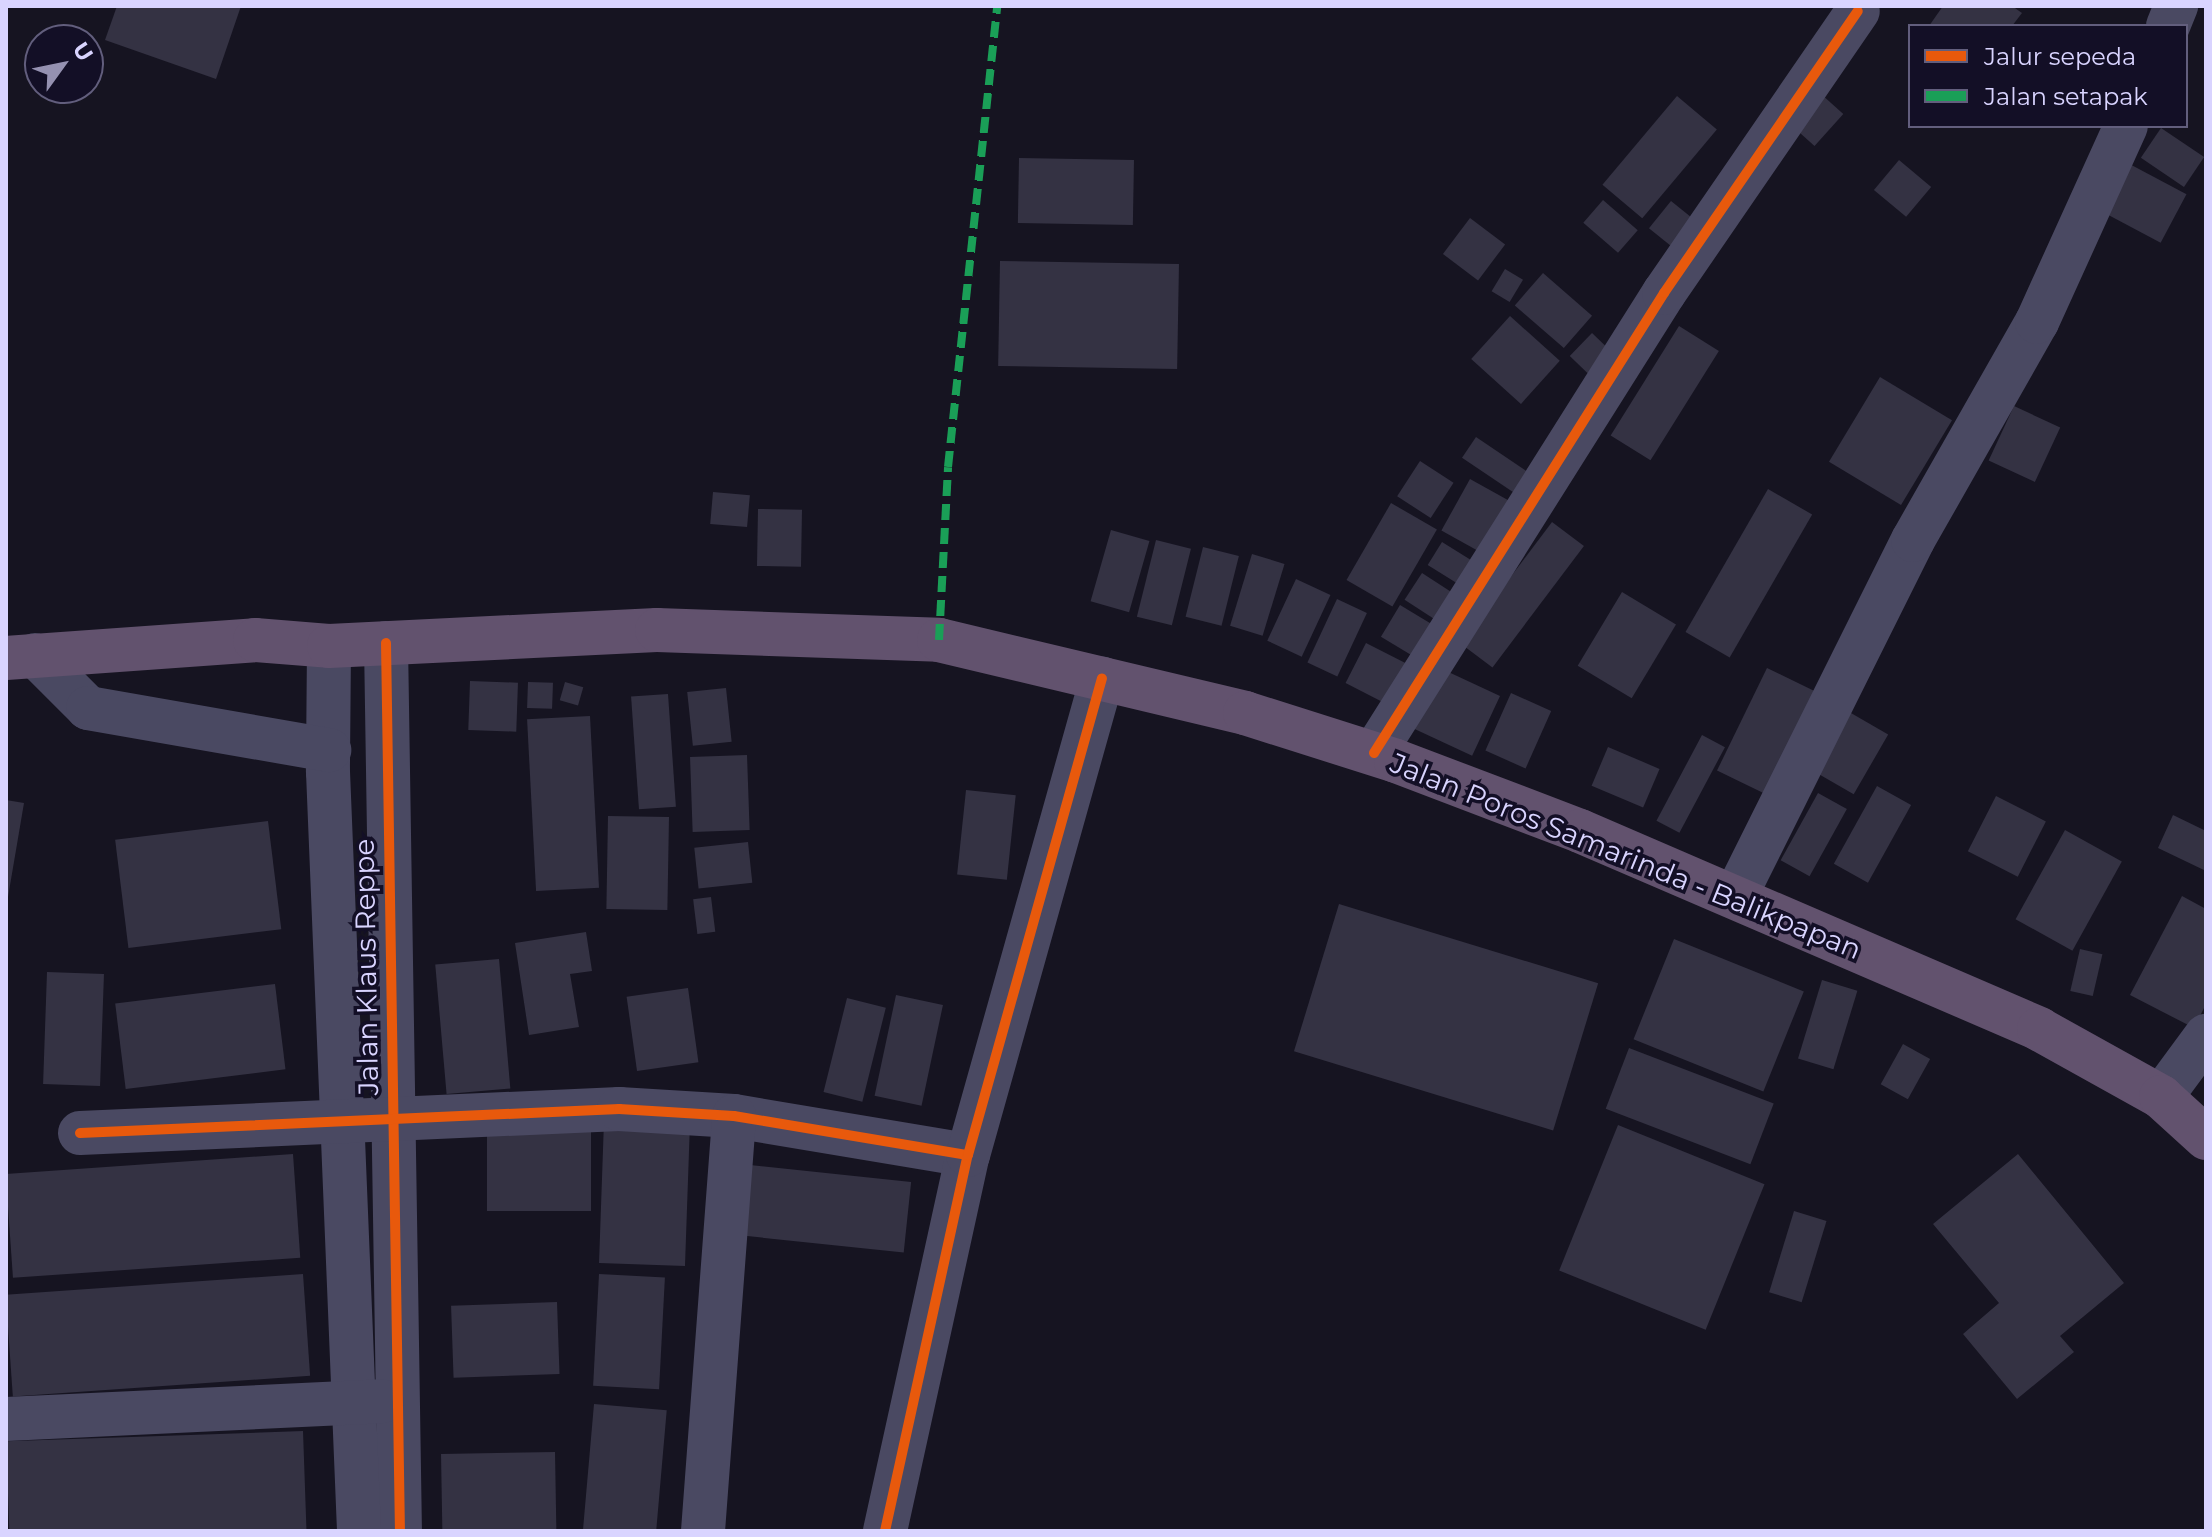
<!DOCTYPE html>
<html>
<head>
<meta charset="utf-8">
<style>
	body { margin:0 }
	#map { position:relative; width:2212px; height:1537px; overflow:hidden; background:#161421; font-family:Montserrat,sans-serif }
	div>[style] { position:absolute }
	.building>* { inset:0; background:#343243; transform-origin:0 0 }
	.minor>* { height:44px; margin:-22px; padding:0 22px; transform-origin:22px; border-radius:22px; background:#4a4962 }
	.trunk>* { height:44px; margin:-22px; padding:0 22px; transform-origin:22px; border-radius:22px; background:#62526e }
	.quiet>* { height:8px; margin-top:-4px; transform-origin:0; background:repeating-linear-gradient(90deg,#1a9f57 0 16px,transparent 0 24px) }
	.cycleway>* { height:10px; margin:-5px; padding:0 5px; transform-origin:5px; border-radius:5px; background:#e8590c }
	span { translate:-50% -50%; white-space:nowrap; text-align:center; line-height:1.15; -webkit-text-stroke:7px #130f26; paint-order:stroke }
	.street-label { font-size:28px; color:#d9d4ff }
	.frame { position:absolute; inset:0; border:8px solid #d9d4ff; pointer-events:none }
	.legend { position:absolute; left:1908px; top:24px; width:280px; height:104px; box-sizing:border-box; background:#130f26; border:2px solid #625e7d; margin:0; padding:10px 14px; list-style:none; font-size:24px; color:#d9d4ff }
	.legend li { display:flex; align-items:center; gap:16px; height:40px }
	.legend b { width:40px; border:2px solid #625e7d }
	.north { position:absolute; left:24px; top:24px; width:80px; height:80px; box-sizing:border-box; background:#130f26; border:2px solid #625e7d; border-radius:50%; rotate:57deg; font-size:22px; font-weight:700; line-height:32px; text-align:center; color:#d9d4ff }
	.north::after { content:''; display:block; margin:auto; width:28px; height:36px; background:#9591b1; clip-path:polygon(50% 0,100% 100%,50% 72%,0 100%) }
</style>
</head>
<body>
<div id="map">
	<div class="building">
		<div style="clip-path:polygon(117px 6px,241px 6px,216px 79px,105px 40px)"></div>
		<div style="clip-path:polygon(1943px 6px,2012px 6px,2022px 13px,2012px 26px,1929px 26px)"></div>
		<div style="left:1821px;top:94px;width:30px;height:43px;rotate:42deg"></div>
		<div style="left:1677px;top:96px;width:52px;height:116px;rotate:40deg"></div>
		<div style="left:2161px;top:128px;width:52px;height:36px;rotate:34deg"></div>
		<div style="left:1019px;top:158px;width:115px;height:65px;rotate:1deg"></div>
		<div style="left:1899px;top:160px;width:42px;height:39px;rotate:40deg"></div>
		<div style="left:2122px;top:160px;width:73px;height:55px;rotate:28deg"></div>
		<div style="left:1603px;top:200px;width:46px;height:30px;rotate:41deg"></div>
		<div style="left:1671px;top:201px;width:28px;height:35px;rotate:39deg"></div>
		<div style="left:1470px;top:218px;width:44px;height:45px;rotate:37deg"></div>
		<div style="left:1000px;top:261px;width:179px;height:105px;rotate:1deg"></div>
		<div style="left:1505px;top:269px;width:21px;height:26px;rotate:31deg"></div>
		<div style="left:1543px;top:273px;width:65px;height:43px;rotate:41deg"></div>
		<div style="left:1510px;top:316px;width:67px;height:58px;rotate:42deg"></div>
		<div style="left:1679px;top:326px;width:47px;height:129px;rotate:32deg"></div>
		<div style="left:1592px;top:333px;width:35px;height:32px;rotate:44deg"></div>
		<div style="left:1880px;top:377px;width:84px;height:99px;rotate:31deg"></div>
		<div style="left:2014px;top:406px;width:51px;height:60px;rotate:25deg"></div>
		<div style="left:1476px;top:437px;width:69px;height:25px;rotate:34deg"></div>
		<div style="left:1420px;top:461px;width:40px;height:42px;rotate:33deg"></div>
		<div style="left:1470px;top:479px;width:52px;height:59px;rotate:29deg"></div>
		<div style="left:1768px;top:489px;width:51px;height:165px;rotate:30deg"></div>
		<div style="left:713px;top:492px;width:37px;height:32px;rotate:5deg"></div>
		<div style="left:1391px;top:503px;width:53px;height:89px;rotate:30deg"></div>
		<div style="left:758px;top:509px;width:44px;height:57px;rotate:1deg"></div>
		<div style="left:1552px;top:522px;width:40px;height:152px;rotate:37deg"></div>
		<div style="left:1111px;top:530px;width:40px;height:74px;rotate:16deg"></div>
		<div style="left:1156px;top:540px;width:36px;height:79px;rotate:14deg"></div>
		<div style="left:1442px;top:542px;width:45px;height:27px;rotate:32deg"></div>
		<div style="left:1203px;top:547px;width:37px;height:72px;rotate:14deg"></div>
		<div style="left:1252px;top:554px;width:34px;height:75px;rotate:17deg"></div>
		<div style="left:1422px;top:573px;width:40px;height:32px;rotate:33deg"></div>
		<div style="left:1296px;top:579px;width:38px;height:68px;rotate:25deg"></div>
		<div style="left:1622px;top:592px;width:63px;height:86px;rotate:31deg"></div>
		<div style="left:1337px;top:599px;width:33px;height:70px;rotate:25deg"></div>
		<div style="left:1400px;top:605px;width:45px;height:37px;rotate:31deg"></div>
		<div style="left:1366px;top:643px;width:53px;height:45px;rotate:27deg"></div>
		<div style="left:1767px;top:668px;width:55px;height:114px;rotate:26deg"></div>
		<div style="left:1442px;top:669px;width:64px;height:66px;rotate:25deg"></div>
		<div style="left:470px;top:681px;width:48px;height:49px;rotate:2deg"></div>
		<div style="left:528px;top:682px;width:25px;height:26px;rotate:2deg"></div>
		<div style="left:565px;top:682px;width:19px;height:19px;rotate:16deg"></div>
		<div style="left:726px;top:688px;width:54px;height:39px;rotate:84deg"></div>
		<div style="left:1511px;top:693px;width:44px;height:63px;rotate:24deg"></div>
		<div style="left:668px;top:694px;width:113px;height:37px;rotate:86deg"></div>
		<div style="left:1844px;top:709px;width:51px;height:69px;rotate:30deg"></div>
		<div style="left:590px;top:716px;width:172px;height:63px;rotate:87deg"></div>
		<div style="left:1702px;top:735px;width:26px;height:97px;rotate:28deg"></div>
		<div style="left:1608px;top:747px;width:56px;height:42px;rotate:23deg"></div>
		<div style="left:747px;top:755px;width:75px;height:57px;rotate:88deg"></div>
		<div style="left:1877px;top:786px;width:39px;height:89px;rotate:29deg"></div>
		<div style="left:966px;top:790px;width:50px;height:85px;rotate:6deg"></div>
		<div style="left:1818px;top:793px;width:33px;height:77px;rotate:29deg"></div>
		<div style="left:1996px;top:796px;width:56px;height:62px;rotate:27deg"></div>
		<div style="clip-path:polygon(6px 800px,24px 803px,8px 897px,6px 896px)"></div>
		<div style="clip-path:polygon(2173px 815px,2206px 831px,2206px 871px,2158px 848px)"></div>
		<div style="left:608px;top:816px;width:61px;height:93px;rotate:1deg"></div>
		<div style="left:268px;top:821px;width:109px;height:154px;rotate:83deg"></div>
		<div style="left:2065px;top:830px;width:65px;height:102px;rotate:29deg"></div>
		<div style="left:748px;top:842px;width:41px;height:54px;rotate:84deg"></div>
		<div style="clip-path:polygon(2182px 896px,2206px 909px,2206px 1004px,2194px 1028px,2130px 995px)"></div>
		<div style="left:711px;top:897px;width:35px;height:18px;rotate:83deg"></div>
		<div style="left:1339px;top:904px;width:271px;height:154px;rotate:17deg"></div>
		<div style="clip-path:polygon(586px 932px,592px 971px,570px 974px,579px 1027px,529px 1035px,515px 943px)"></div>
		<div style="left:1674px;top:939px;width:140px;height:108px;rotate:22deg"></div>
		<div style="left:2080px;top:949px;width:23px;height:43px;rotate:13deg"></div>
		<div style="left:499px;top:959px;width:130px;height:64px;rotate:85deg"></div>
		<div style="left:47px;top:972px;width:57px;height:112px;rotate:2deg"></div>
		<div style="left:1822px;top:980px;width:37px;height:82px;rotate:17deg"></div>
		<div style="left:275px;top:984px;width:86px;height:161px;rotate:83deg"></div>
		<div style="left:688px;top:988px;width:75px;height:62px;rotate:82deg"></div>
		<div style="left:896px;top:995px;width:48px;height:103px;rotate:12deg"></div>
		<div style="left:847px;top:998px;width:40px;height:97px;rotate:14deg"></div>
		<div style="left:1903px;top:1044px;width:31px;height:46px;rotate:29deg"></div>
		<div style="left:1629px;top:1048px;width:155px;height:65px;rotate:21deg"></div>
		<div style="left:604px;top:1121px;width:86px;height:142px;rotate:2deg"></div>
		<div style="left:487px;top:1124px;width:104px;height:87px"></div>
		<div style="left:1618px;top:1125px;width:158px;height:157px;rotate:22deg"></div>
		<div style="left:293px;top:1154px;width:104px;height:288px;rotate:86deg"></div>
		<div style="clip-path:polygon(2018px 1154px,2124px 1283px,2060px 1336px,2074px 1352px,2017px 1399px,1963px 1334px,1999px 1303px,1933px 1224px)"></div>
		<div style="left:750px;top:1165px;width:162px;height:71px;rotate:6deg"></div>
		<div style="left:1794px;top:1211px;width:34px;height:85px;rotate:17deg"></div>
		<div style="left:303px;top:1274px;width:102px;height:298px;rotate:86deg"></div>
		<div style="left:599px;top:1274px;width:66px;height:112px;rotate:3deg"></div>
		<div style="left:557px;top:1302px;width:72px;height:106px;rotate:88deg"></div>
		<div style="left:594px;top:1404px;width:73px;height:127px;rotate:5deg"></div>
		<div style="left:303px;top:1431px;width:100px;height:297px;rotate:88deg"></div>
		<div style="left:555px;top:1452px;width:79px;height:114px;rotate:89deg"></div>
	</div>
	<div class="minor">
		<div style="left:2168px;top:26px;width:22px;rotate:-68deg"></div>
		<div style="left:386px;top:643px;width:888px;rotate:89.1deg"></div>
		<div style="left:329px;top:646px;width:126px;rotate:90.5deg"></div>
		<div style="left:328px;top:772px;width:760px;rotate:87.66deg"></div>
		<div style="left:35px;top:655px;width:75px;rotate:45deg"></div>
		<div style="left:88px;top:708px;width:245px;rotate:9.9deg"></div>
		<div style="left:1374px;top:753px;width:544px;rotate:-57.77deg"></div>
		<div style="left:1664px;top:293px;width:342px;rotate:-55.5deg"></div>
		<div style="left:1735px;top:897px;width:399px;rotate:-63.5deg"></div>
		<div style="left:1913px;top:540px;width:251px;rotate:-60.4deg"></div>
		<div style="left:2037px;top:322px;width:215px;rotate:-65.6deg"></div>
		<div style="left:2161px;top:1097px;width:76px;rotate:-53.6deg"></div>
		<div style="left:80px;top:1133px;width:540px;rotate:-2.55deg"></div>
		<div style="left:619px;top:1109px;width:115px;rotate:3.5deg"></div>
		<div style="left:734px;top:1116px;width:237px;rotate:9.5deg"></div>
		<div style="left:6px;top:1419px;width:376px;rotate:-2.7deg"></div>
		<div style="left:703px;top:1531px;width:416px;rotate:-85.7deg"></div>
		<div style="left:885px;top:1531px;width:385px;rotate:-77.6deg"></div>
		<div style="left:968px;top:1155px;width:495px;rotate:-74.3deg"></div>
	</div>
	<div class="trunk">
		<div style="left:6px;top:658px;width:250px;rotate:-4.1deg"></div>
		<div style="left:255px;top:640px;width:74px;rotate:4.6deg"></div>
		<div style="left:329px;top:646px;width:328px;rotate:-2.8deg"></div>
		<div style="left:657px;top:630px;width:282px;rotate:2deg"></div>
		<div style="left:939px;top:640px;width:315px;rotate:13.4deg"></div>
		<div style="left:1245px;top:713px;width:158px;rotate:17.6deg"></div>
		<div style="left:1396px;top:761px;width:197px;rotate:20.8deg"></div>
		<div style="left:1580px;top:831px;width:500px;rotate:23.3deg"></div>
		<div style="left:2039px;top:1029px;width:140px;rotate:29.1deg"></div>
		<div style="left:2161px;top:1097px;width:61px;rotate:42.3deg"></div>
	</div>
	<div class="quiet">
		<div style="left:939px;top:640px;width:173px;rotate:-87deg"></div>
		<div style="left:948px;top:467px;width:464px;rotate:-83.9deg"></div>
	</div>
	<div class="cycleway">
		<div style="left:386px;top:643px;width:888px;rotate:89.1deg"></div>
		<div style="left:1374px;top:753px;width:544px;rotate:-57.77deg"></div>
		<div style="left:1664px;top:293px;width:342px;rotate:-55.5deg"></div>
		<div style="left:80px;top:1133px;width:540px;rotate:-2.55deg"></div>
		<div style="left:619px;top:1109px;width:115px;rotate:3.5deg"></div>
		<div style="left:734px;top:1116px;width:237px;rotate:9.5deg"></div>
		<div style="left:885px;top:1531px;width:385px;rotate:-77.6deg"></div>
		<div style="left:968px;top:1155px;width:495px;rotate:-74.3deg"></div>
	</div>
	<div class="street-label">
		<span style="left:1626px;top:856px;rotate:22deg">Jalan Poros Samarinda - Balikpapan</span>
		<span style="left:366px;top:967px;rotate:-91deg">Jalan Klaus Reppe</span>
	</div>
	<div class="frame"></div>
	<ul class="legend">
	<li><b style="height:10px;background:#e8590c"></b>Jalur sepeda</li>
	<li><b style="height:10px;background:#1a9f57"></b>Jalan setapak</li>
	</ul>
	<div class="north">U</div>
</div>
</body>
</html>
